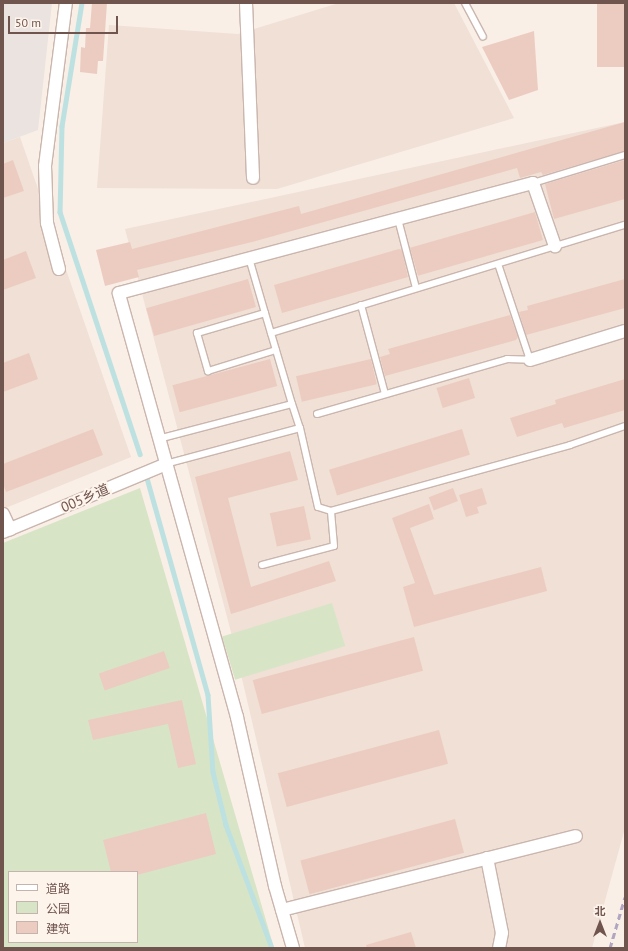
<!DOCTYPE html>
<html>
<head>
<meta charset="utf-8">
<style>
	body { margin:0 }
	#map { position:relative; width:628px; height:951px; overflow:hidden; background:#f9efe6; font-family:"PT Sans","Noto Sans SC",sans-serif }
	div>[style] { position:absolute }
	.residential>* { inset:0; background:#f0e0d6 }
	.industrial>* { inset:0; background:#eae3e0 }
	.green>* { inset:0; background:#d7e5c6; transform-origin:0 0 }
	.stream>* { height:4.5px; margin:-2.25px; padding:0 2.25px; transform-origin:2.25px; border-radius:2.25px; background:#bde1e1 }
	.building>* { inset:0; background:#ecccc1; transform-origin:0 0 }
	.roads { filter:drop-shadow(1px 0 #cab6ae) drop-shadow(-1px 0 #cab6ae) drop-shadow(0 1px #cab6ae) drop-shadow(0 -1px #cab6ae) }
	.service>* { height:6px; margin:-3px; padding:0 3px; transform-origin:3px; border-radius:3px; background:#fff }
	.minor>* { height:12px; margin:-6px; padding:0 6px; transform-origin:6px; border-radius:6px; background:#fff }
	.rail>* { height:3px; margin-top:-1.5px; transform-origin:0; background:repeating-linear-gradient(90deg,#b1a6c2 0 6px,transparent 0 10px) }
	span { translate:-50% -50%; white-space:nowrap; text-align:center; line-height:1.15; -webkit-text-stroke:4px #fdf4ec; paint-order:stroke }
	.street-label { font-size:14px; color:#70554e }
	.frame { position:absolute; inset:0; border:4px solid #70554e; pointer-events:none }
	.legend { position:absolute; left:8px; top:871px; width:130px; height:72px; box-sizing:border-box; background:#fdf4ec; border:1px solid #c5b4ad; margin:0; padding:5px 7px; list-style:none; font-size:12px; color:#70554e }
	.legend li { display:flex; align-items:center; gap:8px; height:20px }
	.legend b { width:20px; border:1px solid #c5b4ad }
	.north { position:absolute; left:580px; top:903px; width:40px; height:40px; -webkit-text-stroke:3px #fdf4ec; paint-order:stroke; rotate:0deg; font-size:11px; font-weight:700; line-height:16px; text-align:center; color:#70554e }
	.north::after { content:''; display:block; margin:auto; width:14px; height:18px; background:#70554e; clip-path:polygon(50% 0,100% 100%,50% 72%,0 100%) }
	.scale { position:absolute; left:8px; top:16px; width:110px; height:18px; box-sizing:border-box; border:2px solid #70554e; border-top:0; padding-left:5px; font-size:12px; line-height:14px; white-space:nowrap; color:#70554e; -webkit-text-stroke:3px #fdf4ec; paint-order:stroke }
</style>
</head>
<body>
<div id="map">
	<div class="residential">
		<div style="clip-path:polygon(339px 3px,454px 3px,514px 118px,277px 189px,97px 188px,109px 25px,238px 34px)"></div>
		<div style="clip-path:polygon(625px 122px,625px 828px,592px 948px,305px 948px,232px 636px,125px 229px)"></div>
		<div style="clip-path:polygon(20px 137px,131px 457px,3px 509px,3px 143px)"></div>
	</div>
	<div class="industrial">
		<div style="clip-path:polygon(3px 3px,52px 3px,38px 130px,3px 143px)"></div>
	</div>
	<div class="green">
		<div style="clip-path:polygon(evenodd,140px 488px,274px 948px,3px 948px,3px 543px,140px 488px,9px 872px,137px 872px,137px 942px,9px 942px,9px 872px)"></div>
		<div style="left:332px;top:603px;width:45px;height:115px;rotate:73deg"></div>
	</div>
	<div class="stream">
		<div style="left:82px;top:3px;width:125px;rotate:99.2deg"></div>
		<div style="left:62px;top:126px;width:86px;rotate:91.3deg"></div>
		<div style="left:60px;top:212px;width:255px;rotate:71.7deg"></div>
		<div style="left:147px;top:478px;width:225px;rotate:74.3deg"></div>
		<div style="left:208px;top:695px;width:77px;rotate:86.3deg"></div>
		<div style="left:213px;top:772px;width:55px;rotate:76.2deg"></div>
		<div style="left:226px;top:825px;width:131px;rotate:69.5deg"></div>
	</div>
	<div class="building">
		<div style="clip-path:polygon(92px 3px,107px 3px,103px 61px,98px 61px,97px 74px,80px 72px,81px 47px,85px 48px,86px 28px,90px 28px)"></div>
		<div style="left:597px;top:3px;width:28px;height:64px"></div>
		<div style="clip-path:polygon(534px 31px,538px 90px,509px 100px,482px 47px)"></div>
		<div style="clip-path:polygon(625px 122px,625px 151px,543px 175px,541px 172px,520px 178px,517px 168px,252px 242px,137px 270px,139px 277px,105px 286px,96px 250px,130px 242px,132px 249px,299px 206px,301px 214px)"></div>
		<div style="clip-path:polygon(13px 160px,24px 191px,3px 198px,3px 164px)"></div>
		<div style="clip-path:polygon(625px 160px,625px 199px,554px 219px,545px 184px)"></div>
		<div style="left:535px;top:212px;width:29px;height:130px;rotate:74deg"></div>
		<div style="clip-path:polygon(399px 249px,402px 250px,408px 277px,282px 313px,274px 285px)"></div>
		<div style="clip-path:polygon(26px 251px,36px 278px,3px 290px,3px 260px)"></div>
		<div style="left:248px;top:279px;width:29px;height:106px;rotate:74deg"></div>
		<div style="clip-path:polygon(625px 279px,625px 308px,526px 335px,519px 312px,528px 310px,527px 306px)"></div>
		<div style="clip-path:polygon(510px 315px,518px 337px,516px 340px,385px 376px,380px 357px,390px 354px,388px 349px)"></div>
		<div style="clip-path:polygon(29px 353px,38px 379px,3px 392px,3px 363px)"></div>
		<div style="left:270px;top:359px;width:28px;height:101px;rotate:75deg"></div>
		<div style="left:371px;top:359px;width:26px;height:77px;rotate:77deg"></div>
		<div style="left:469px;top:378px;width:21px;height:34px;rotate:73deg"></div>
		<div style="clip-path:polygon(625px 379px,625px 410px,564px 428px,562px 423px,517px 437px,510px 418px,556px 404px,555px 400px)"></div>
		<div style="clip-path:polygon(93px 429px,103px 455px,6px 492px,3px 484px,3px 464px)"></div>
		<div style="left:462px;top:429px;width:27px;height:139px;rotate:73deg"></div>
		<div style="clip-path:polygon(290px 451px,298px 480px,228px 498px,251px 587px,329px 561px,336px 581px,231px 614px,195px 477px)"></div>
		<div style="left:453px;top:488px;width:14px;height:26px;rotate:69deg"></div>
		<div style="clip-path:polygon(482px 488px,487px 504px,477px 507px,479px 513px,466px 517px,459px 495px)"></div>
		<div style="clip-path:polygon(429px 504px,434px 519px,410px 528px,434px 595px,541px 567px,547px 591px,414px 627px,403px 587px,415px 583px,392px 518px)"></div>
		<div style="left:304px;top:506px;width:34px;height:35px;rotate:78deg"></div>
		<div style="left:414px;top:637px;width:35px;height:167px;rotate:75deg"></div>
		<div style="left:164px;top:651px;width:18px;height:69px;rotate:71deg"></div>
		<div style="clip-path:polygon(182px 700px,196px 764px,178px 768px,168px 724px,93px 740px,88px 720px)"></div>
		<div style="left:439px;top:730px;width:35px;height:167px;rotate:75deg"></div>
		<div style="clip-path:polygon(206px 813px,216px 854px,137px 875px,137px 872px,111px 872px,103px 840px)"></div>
		<div style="left:455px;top:819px;width:35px;height:160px;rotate:75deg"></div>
		<div style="clip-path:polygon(411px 932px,416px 948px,367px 948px,366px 945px)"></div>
	</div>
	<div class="roads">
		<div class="service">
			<div style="left:465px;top:3px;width:38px;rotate:62deg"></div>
			<div style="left:533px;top:183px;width:96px;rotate:-16.9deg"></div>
			<div style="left:398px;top:219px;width:71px;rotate:75.4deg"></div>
			<div style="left:249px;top:258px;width:57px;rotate:73.8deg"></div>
			<div style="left:265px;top:313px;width:71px;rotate:163.6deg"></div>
			<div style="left:197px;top:333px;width:40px;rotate:74deg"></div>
			<div style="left:208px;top:371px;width:71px;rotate:-17.2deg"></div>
			<div style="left:361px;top:305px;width:92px;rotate:74.9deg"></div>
			<div style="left:265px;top:313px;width:95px;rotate:73.5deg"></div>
			<div style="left:271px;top:333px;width:370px;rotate:-17deg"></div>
			<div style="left:317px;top:414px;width:198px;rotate:-16.1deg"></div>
			<div style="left:507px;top:359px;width:23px;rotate:2deg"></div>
			<div style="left:530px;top:360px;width:101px;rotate:-108.4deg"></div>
			<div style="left:300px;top:428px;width:81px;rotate:77.2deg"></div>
			<div style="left:318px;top:507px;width:14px;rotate:17deg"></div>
			<div style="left:158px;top:439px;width:138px;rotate:-14.6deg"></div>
			<div style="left:292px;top:404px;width:25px;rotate:72deg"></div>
			<div style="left:300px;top:428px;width:139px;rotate:165deg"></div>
			<div style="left:262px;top:565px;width:74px;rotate:-14.8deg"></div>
			<div style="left:334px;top:546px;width:35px;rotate:-95deg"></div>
			<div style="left:331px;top:511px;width:248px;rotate:-15.4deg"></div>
			<div style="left:570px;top:445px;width:58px;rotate:-19.1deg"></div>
		</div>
		<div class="minor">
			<div style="left:246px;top:3px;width:175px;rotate:87.7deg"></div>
			<div style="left:59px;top:269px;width:48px;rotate:-104.6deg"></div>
			<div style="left:47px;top:223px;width:57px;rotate:-92deg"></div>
			<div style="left:45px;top:166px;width:164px;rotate:-82.7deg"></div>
			<div style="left:530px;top:360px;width:99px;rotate:-17deg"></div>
			<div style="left:3px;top:514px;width:17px;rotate:65deg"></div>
			<div style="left:3px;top:532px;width:177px;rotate:-22.6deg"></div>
			<div style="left:487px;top:858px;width:76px;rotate:78.7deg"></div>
			<div style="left:502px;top:933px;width:15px;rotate:101deg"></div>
			<div style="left:282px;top:910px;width:303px;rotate:-14.1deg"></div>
			<div style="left:293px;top:948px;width:65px;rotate:-106.2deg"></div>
			<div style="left:275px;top:886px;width:173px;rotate:-102.7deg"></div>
			<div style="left:237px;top:717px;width:440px;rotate:-105.6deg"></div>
			<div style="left:119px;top:293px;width:428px;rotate:-14.9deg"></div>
			<div style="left:533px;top:183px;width:67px;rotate:70.8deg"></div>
		</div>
	</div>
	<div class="rail">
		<div style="left:610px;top:948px;width:53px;rotate:-73.6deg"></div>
	</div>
	<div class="street-label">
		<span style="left:85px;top:498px;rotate:-23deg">005乡道</span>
	</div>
	<div class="frame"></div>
	<ul class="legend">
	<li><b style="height:5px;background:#fff"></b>道路</li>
	<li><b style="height:11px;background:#d7e5c6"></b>公园</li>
	<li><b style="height:11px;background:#ecccc1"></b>建筑</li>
	</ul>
	<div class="north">北</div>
	<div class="scale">50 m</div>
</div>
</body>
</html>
